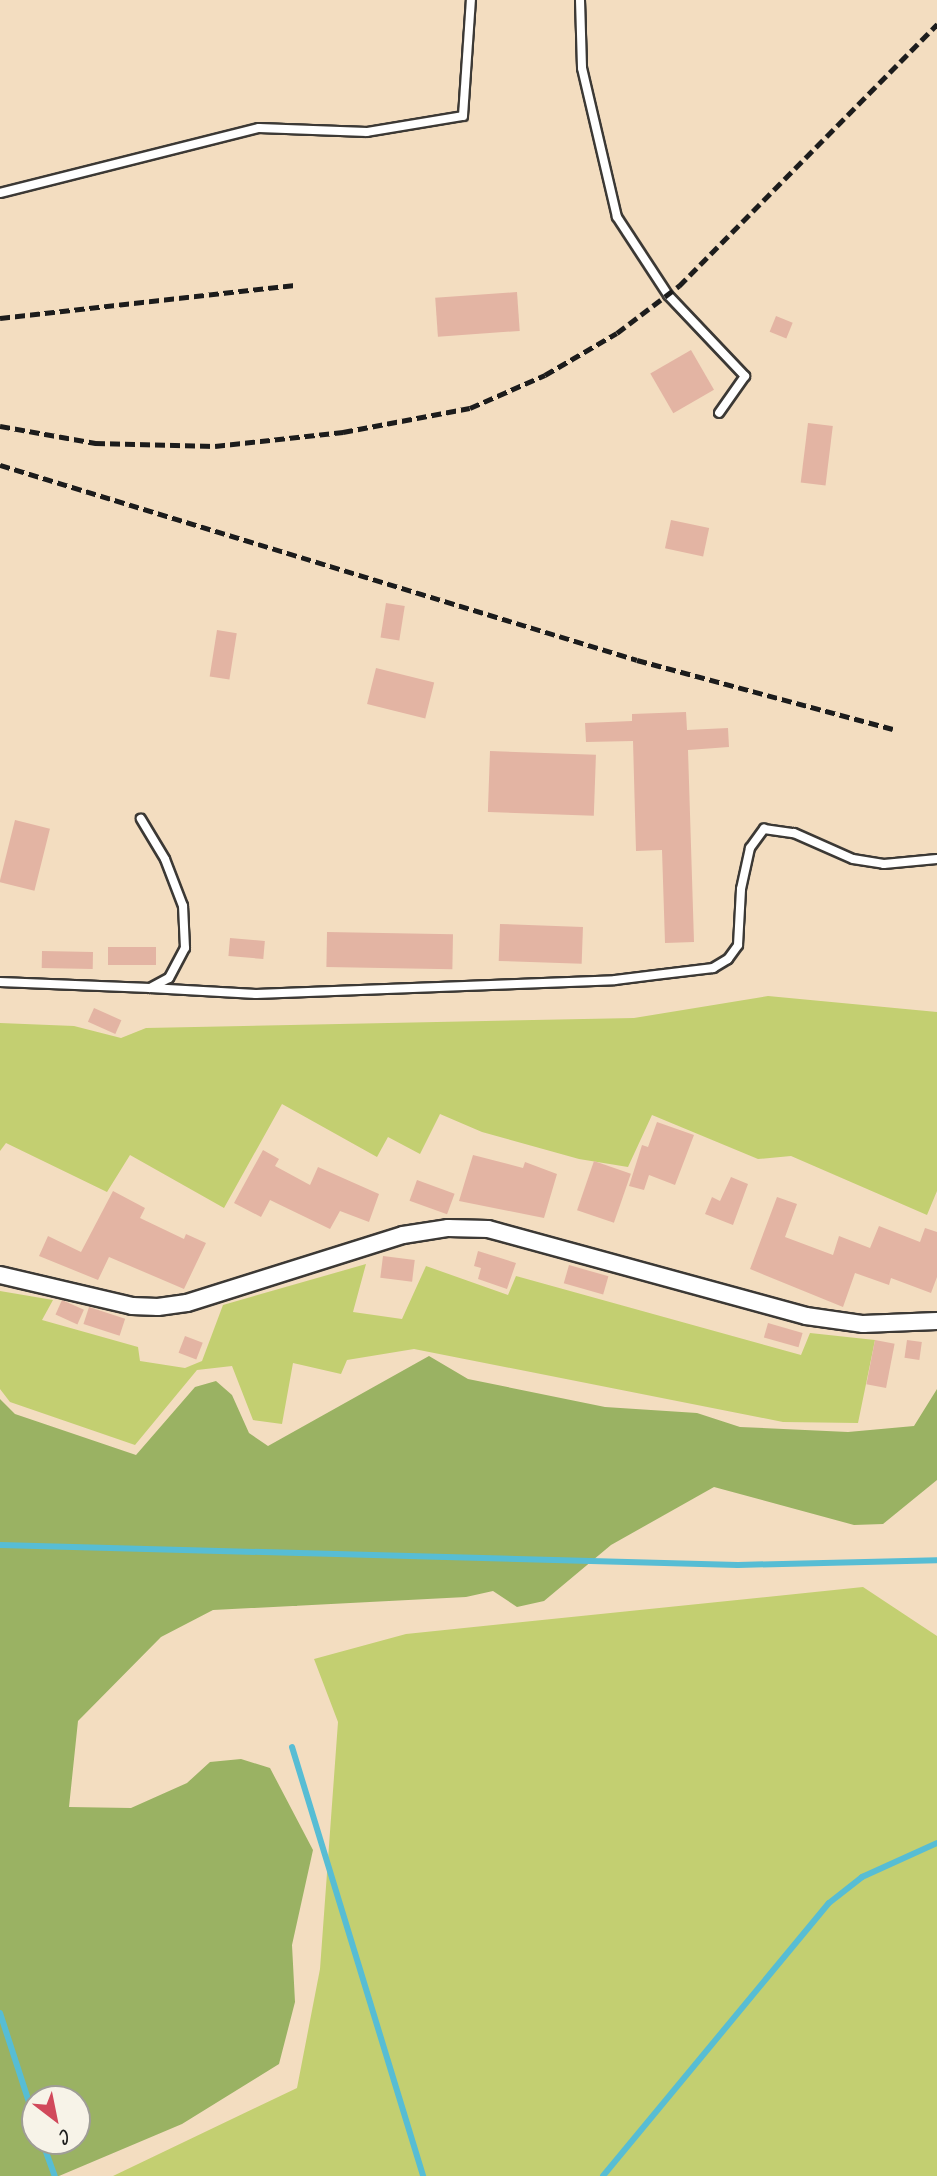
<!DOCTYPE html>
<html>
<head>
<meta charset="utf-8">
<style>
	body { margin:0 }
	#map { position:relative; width:937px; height:2176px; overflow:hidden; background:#f3ddc0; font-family:Caveat,sans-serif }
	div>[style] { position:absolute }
	.green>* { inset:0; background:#c3cf71 }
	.forest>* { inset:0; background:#9ab263 }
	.stream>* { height:6px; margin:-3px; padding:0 3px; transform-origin:3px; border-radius:3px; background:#57bdd4 }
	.building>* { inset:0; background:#e3b4a3; transform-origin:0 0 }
	.roads { filter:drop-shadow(2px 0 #3c3935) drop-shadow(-2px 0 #3c3935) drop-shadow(0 2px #3c3935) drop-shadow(0 -2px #3c3935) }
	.lane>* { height:8px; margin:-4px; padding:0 4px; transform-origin:4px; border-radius:4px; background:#fff }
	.street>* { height:16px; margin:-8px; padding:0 8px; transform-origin:8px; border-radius:8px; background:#fff }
	.rail>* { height:5px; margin-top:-2.5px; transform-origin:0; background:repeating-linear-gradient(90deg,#1c1c1c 0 10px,transparent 0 15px) }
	span { translate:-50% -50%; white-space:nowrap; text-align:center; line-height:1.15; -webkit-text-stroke:6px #f7f3e8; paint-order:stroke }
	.north { position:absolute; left:21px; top:2085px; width:70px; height:70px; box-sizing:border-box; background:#f7f3e8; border:2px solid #9f9d96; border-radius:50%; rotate:148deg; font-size:19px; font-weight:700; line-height:28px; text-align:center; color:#1c1c1c }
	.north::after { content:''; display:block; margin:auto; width:24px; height:32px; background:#d1495b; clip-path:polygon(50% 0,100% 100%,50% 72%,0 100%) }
</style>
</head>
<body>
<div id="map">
	<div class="green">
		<div style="clip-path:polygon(768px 996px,937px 1012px,937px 1191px,927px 1215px,791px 1156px,758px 1159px,652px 1115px,628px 1167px,579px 1159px,482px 1132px,440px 1114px,420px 1154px,388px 1137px,377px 1157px,282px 1104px,224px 1208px,130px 1155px,107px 1192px,6px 1143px,0 1151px,0 1023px,74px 1026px,121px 1038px,146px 1028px,634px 1018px)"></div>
		<div style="clip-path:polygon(366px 1264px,353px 1312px,402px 1319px,426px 1266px,508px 1295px,516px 1276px,801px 1355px,810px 1333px,875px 1340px,858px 1423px,783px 1422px,414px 1349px,347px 1360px,341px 1374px,293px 1363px,282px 1424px,253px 1420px,232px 1366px,197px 1370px,135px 1445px,10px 1402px,0 1389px,0 1291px,53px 1300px,42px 1320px,138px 1347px,140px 1361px,185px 1368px,202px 1361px,223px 1305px)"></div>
		<div style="clip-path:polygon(863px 1587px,937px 1636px,937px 2176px,113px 2176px,297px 2088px,320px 1969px,338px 1722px,314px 1659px,406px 1634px)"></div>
	</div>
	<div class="forest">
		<div style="clip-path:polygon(evenodd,429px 1356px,468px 1379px,605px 1407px,697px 1413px,740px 1427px,848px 1432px,914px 1426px,937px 1389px,937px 1480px,883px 1524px,854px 1525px,714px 1487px,611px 1545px,544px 1601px,517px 1607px,493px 1591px,466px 1597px,213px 1610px,161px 1637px,78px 1721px,69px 1807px,131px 1808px,187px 1783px,210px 1762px,241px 1759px,270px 1768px,313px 1850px,292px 1945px,295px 2002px,279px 2064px,182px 2124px,59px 2176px,0 2176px,0 1399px,15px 1414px,136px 1455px,195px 1387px,216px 1381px,232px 1395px,249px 1433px,268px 1446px,429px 1356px,35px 2099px,77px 2099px,77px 2141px,35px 2141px,35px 2099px)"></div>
	</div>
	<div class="stream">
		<div style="left:0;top:1545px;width:738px;rotate:1.55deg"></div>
		<div style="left:738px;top:1565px;width:199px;rotate:-1.4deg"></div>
		<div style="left:292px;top:1747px;width:449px;rotate:73deg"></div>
		<div style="left:0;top:2013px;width:114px;rotate:72deg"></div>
		<div style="left:42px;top:2141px;width:37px;rotate:70deg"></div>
		<div style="left:603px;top:2176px;width:354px;rotate:-50.4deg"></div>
		<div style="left:829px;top:1903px;width:42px;rotate:-38.2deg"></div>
		<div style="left:862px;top:1877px;width:82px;rotate:-24.4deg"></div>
	</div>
	<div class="building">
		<div style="left:517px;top:292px;width:39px;height:82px;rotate:86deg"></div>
		<div style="left:776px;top:316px;width:18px;height:17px;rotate:22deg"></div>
		<div style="left:691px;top:350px;width:46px;height:47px;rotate:60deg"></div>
		<div style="left:808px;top:423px;width:25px;height:60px;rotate:7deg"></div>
		<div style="left:671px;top:520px;width:39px;height:29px;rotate:12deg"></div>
		<div style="left:386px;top:603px;width:19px;height:35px;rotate:9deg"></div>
		<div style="left:217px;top:630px;width:20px;height:47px;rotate:9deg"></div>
		<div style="left:376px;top:668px;width:60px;height:37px;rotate:14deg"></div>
		<div style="clip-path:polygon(686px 712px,687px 730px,728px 728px,729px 747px,688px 750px,694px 942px,665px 943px,662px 850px,636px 851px,633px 741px,586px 742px,585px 723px,632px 721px,632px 714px)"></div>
		<div style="left:490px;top:751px;width:106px;height:61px;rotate:2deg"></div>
		<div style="left:15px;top:820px;width:36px;height:64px;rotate:14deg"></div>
		<div style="left:500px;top:924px;width:83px;height:37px;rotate:2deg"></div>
		<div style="left:327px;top:932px;width:126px;height:35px;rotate:1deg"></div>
		<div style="left:230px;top:938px;width:35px;height:18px;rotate:5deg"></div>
		<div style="left:108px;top:947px;width:48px;height:18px"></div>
		<div style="left:42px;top:951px;width:51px;height:17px;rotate:1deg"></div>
		<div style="left:94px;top:1008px;width:30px;height:15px;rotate:24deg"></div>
		<div style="clip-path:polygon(657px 1122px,694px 1135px,675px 1185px,649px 1175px,644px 1190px,629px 1186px,642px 1145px,648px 1147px)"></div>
		<div style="clip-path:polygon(263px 1150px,279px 1159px,275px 1166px,310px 1185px,318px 1167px,379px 1194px,369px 1222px,340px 1211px,330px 1229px,270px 1200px,261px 1217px,234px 1203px)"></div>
		<div style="clip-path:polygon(473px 1155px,523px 1168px,525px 1162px,557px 1174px,544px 1218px,459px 1201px)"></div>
		<div style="left:594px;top:1161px;width:39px;height:52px;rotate:19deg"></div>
		<div style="clip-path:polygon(731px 1177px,748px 1184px,733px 1225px,705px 1214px,712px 1197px,720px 1201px)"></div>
		<div style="left:417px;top:1180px;width:40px;height:22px;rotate:20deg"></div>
		<div style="clip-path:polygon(113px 1191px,145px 1208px,140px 1218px,184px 1239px,186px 1234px,206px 1243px,184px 1289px,109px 1257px,98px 1280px,39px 1256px,48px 1236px,81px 1252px)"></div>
		<div style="clip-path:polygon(777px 1197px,797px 1204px,785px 1237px,833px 1255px,839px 1236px,870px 1248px,879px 1226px,920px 1242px,925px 1228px,937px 1232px,937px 1277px,931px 1293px,891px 1278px,889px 1285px,855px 1273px,843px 1307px,750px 1269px)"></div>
		<div style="clip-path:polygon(478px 1251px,516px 1263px,507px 1289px,478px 1279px,481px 1268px,474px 1266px)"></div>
		<div style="left:383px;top:1256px;width:32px;height:22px;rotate:7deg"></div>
		<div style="left:569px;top:1265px;width:41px;height:19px;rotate:16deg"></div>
		<div style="left:62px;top:1300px;width:24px;height:16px;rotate:24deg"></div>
		<div style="left:89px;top:1307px;width:38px;height:18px;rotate:18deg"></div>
		<div style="left:768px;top:1323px;width:36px;height:15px;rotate:16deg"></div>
		<div style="left:185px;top:1336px;width:19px;height:18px;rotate:21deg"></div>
		<div style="left:875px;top:1340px;width:20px;height:45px;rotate:11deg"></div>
		<div style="left:907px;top:1340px;width:15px;height:18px;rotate:8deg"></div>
	</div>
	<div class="roads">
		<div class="lane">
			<div style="left:580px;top:0;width:68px;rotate:88.3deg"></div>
			<div style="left:582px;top:68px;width:153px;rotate:76.8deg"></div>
			<div style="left:617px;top:217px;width:93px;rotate:56.8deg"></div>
			<div style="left:668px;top:295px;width:112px;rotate:46.5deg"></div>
			<div style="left:745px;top:376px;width:45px;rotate:125.1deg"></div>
			<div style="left:0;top:193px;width:267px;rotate:-14.1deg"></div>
			<div style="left:259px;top:128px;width:108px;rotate:2.1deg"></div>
			<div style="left:367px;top:132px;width:97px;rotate:-9.5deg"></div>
			<div style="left:463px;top:116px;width:116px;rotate:-86.1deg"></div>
			<div style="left:0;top:982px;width:150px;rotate:2.3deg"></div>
			<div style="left:150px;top:988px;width:21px;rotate:-28deg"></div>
			<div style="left:169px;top:978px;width:34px;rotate:-62deg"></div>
			<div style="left:185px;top:948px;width:42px;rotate:-92.7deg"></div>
			<div style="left:183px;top:906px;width:50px;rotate:-111deg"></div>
			<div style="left:165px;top:859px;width:47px;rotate:-121deg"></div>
			<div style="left:150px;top:988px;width:106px;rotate:3.2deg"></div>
			<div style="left:256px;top:994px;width:359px;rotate:-2.2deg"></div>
			<div style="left:615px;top:980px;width:99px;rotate:-7deg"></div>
			<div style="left:713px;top:968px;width:17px;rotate:-31deg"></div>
			<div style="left:728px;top:959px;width:17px;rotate:-54deg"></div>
			<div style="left:738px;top:945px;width:56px;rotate:-86.9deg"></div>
			<div style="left:741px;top:889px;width:42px;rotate:-77.6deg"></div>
			<div style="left:750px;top:848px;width:24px;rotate:-54deg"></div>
			<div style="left:764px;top:829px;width:30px;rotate:8deg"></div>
			<div style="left:794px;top:833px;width:64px;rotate:23.8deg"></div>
			<div style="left:853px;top:859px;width:31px;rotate:9deg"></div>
			<div style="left:884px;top:864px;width:53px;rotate:-5.4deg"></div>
		</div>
		<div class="street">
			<div style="left:0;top:1275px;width:136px;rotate:13.2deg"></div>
			<div style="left:132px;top:1306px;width:26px;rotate:2deg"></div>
			<div style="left:158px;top:1307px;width:29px;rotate:-8deg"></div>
			<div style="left:187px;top:1303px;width:226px;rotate:-17.5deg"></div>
			<div style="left:403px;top:1235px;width:46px;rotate:-8.8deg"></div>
			<div style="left:448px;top:1228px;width:40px;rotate:1.4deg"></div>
			<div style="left:488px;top:1229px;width:330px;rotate:15.3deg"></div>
			<div style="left:806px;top:1316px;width:58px;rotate:8deg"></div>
			<div style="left:863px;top:1324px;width:74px;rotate:-2.3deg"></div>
		</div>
	</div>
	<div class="rail">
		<div style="left:0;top:318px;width:297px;rotate:-6.4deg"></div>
		<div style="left:0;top:426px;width:97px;rotate:10.1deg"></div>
		<div style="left:95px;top:443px;width:120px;rotate:1.4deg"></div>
		<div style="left:215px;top:446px;width:129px;rotate:-6.2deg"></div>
		<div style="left:343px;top:432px;width:129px;rotate:-10.7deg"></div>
		<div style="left:470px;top:408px;width:82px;rotate:-23.7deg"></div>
		<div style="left:545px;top:375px;width:83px;rotate:-30.3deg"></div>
		<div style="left:617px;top:333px;width:78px;rotate:-37.2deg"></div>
		<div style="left:679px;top:286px;width:368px;rotate:-45.4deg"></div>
		<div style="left:0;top:465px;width:666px;rotate:17.02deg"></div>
		<div style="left:637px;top:660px;width:265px;rotate:15.1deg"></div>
	</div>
	<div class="north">С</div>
</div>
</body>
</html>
